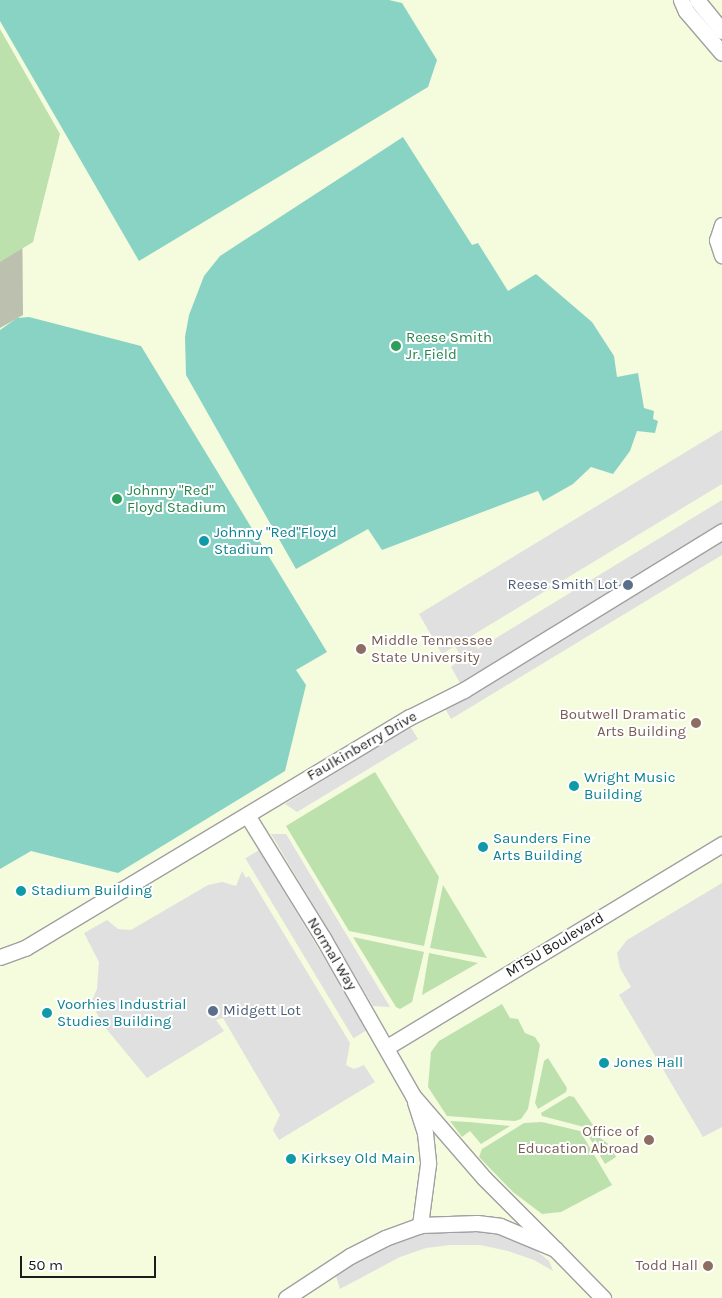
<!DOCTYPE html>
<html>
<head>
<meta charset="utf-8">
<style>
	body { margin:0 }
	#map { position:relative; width:722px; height:1298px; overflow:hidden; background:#ecebe3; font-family:Karla,sans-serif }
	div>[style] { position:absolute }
	.education>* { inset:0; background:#f5fbdd; transform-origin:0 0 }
	.construction>* { inset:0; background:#bcc0af }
	.grass>* { inset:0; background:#bde1ad }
	.pitch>* { inset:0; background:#89d3c5 }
	.parking>* { inset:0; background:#e0e0e0; transform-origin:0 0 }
	.roads { filter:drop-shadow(1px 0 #a0a0a0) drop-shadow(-1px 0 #a0a0a0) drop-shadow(0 1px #a0a0a0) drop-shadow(0 -1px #a0a0a0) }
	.minor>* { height:15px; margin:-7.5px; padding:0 7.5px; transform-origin:7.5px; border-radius:7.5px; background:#fff }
	.dots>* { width:14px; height:14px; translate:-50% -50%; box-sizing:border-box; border:2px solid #fff; border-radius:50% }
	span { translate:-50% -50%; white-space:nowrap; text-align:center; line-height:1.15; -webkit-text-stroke:4px #fff; paint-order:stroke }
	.leisure-label { font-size:15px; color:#27864d }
	.left { translate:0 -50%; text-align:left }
	.culture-label { font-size:15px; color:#0d838f }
	.service-label { font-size:15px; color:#4e5e75 }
	.right { translate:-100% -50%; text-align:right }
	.education-label { font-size:15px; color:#785e54 }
	.street-label { font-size:15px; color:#1c1c1c }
	.scale { position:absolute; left:20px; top:1256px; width:136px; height:22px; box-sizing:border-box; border:2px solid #1c1c1c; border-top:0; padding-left:6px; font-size:15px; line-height:18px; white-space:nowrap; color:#1c1c1c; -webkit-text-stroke:4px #fff; paint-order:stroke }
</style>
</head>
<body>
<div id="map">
	<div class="education">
		<div style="left:0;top:0;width:722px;height:1298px"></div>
	</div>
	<div class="construction">
		<div style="clip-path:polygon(0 156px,22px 192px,23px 315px,0 328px)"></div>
	</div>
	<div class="grass">
		<div style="clip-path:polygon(0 29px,60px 134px,33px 242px,0 262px)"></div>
		<div style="clip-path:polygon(375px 772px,439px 877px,424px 946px,349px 931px,286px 826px)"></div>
		<div style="clip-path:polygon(443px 885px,487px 958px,430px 948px)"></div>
		<div style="clip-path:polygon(353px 937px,424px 952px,412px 1002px,400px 1009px,396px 1007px)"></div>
		<div style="clip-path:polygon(429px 953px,478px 963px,422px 995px)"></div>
		<div style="clip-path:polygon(502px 1004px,510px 1018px,518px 1019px,525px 1033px,535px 1037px,540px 1045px,528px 1109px,521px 1119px,515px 1121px,447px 1116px,428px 1087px,431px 1052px,439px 1041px)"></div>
		<div style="clip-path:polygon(548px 1058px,567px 1088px,566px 1092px,538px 1109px,535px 1103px,544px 1061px)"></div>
		<div style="clip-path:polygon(569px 1096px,574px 1097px,593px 1125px,588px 1128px,542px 1116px,541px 1113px)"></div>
		<div style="clip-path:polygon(450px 1121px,469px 1122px,510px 1126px,481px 1144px,470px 1131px,462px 1137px)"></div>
		<div style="clip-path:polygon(542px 1122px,580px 1131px,612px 1185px,561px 1212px,542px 1214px,513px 1192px,479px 1157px,482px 1149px,524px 1123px)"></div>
		<div style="clip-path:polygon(586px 1132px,595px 1134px,611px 1146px,616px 1157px,605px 1164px)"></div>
	</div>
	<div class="pitch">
		<div style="clip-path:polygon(0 0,389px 0,402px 3px,437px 60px,428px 87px,139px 261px,0 21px)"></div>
		<div style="clip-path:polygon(403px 137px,472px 245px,478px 243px,508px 291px,536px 274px,592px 322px,614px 356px,617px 377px,638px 373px,644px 408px,654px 411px,653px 419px,658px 421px,655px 433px,637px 431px,630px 451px,613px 474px,591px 467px,573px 484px,543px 501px,538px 491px,382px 550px,368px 529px,296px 569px,186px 375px,185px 337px,189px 315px,204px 276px,220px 256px)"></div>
		<div style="clip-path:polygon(29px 317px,141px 346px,327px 652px,296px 670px,306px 685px,285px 771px,118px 873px,31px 851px,0 869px,0 330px,17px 318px)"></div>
	</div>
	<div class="parking">
		<div style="clip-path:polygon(722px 430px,722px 484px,468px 638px,478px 649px,722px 500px,722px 555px,451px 719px,441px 701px,464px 690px,451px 667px,462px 658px,455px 646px,442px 654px,419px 614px)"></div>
		<div style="clip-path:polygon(410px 726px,418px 739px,297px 812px,285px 804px)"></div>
		<div style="clip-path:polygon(271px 834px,286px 834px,390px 1007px,373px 1006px)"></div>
		<div style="left:259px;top:850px;width:210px;height:16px;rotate:59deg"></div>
		<div style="clip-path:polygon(242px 871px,246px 878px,249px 876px,350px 1043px,346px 1065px,354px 1069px,364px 1065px,375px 1082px,279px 1140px,273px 1130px,280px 1115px,223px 1018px,216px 1020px,224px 1031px,147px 1078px,104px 1026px,91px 1003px,97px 989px,99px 962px,84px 933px,107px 920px,118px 929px,131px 930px,208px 885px,222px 882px,236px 886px)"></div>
		<div style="clip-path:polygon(722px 883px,722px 1127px,703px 1137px,619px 995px,631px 987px,620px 968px,617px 953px,627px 940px)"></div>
		<div style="clip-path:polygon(475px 1229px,526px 1242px,549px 1261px,553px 1271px,534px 1260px,508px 1251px,480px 1245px,450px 1245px,426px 1248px,400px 1257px,340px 1289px,336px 1276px,342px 1268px,362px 1255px,415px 1233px)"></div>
	</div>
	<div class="roads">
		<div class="minor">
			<div style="left:681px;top:0;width:12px;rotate:66deg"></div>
			<div style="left:686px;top:11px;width:55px;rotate:49.4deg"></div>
			<div style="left:697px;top:0;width:40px;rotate:51deg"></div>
			<div style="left:722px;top:225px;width:16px;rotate:108deg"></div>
			<div style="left:717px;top:240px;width:16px;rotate:72deg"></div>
			<div style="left:247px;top:815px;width:145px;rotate:58.3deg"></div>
			<div style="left:323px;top:938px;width:182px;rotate:60.3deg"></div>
			<div style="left:413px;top:1096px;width:108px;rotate:49.1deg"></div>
			<div style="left:484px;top:1178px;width:100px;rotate:45deg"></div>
			<div style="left:0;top:957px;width:27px;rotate:-20deg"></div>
			<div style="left:25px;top:948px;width:449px;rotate:-31deg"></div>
			<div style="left:410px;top:717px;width:60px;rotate:-26.6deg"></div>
			<div style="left:464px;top:690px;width:303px;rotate:-31.6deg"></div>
			<div style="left:387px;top:1047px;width:392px;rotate:-31.2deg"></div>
			<div style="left:415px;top:1102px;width:33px;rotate:72deg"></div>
			<div style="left:425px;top:1133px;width:31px;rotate:84deg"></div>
			<div style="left:428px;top:1164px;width:62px;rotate:97.5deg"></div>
			<div style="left:286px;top:1298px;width:77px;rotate:-33.3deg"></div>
			<div style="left:350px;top:1256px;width:39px;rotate:-27deg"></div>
			<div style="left:385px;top:1238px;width:37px;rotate:-20deg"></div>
			<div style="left:420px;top:1225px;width:57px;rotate:-2deg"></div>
			<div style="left:477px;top:1223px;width:23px;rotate:7deg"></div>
			<div style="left:500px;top:1226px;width:60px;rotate:22.7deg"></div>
			<div style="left:555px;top:1249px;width:69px;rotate:45.6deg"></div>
		</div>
	</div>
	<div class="dots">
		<div style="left:396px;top:346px;background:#2e9e5b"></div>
		<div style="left:117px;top:499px;background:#2e9e5b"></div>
		<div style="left:204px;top:541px;background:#0f9aa8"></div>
		<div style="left:628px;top:585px;background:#5c6f8a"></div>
		<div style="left:361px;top:649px;background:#8d6e63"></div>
		<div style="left:696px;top:723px;background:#8d6e63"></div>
		<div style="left:574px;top:786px;background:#0f9aa8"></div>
		<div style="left:483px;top:847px;background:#0f9aa8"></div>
		<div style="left:21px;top:891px;background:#0f9aa8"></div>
		<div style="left:213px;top:1011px;background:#5c6f8a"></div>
		<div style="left:47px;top:1013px;background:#0f9aa8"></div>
		<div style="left:604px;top:1063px;background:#0f9aa8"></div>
		<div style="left:649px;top:1140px;background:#8d6e63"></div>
		<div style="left:291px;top:1159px;background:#0f9aa8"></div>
		<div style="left:708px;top:1266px;background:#8d6e63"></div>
	</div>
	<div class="leisure-label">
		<span class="left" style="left:406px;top:346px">Reese Smith<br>Jr. Field</span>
		<span class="left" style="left:127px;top:499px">Johnny "Red"<br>Floyd Stadium</span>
	</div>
	<div class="culture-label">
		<span class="left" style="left:214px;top:541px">Johnny "Red"Floyd<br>Stadium</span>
		<span class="left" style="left:584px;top:786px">Wright Music<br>Building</span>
		<span class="left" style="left:493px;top:847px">Saunders Fine<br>Arts Building</span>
		<span class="left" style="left:31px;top:891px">Stadium Building</span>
		<span class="left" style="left:57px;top:1013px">Voorhies Industrial<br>Studies Building</span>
		<span class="left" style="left:614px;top:1063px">Jones Hall</span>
		<span class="left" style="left:301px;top:1159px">Kirksey Old Main</span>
	</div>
	<div class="service-label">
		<span class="right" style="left:618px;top:585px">Reese Smith Lot</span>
		<span class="left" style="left:223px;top:1011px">Midgett Lot</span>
	</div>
	<div class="education-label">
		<span class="left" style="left:371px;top:649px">Middle Tennessee<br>State University</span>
		<span class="right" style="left:686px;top:723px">Boutwell Dramatic<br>Arts Building</span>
		<span class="right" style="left:639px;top:1140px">Office of<br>Education Abroad</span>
		<span class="right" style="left:698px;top:1266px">Todd Hall</span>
	</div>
	<div class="street-label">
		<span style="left:362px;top:746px;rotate:-30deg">Faulkinberry Drive</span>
		<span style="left:555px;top:945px;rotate:-31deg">MTSU Boulevard</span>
		<span style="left:332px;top:954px;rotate:59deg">Normal Way</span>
	</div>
	<div class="scale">50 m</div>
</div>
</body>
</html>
